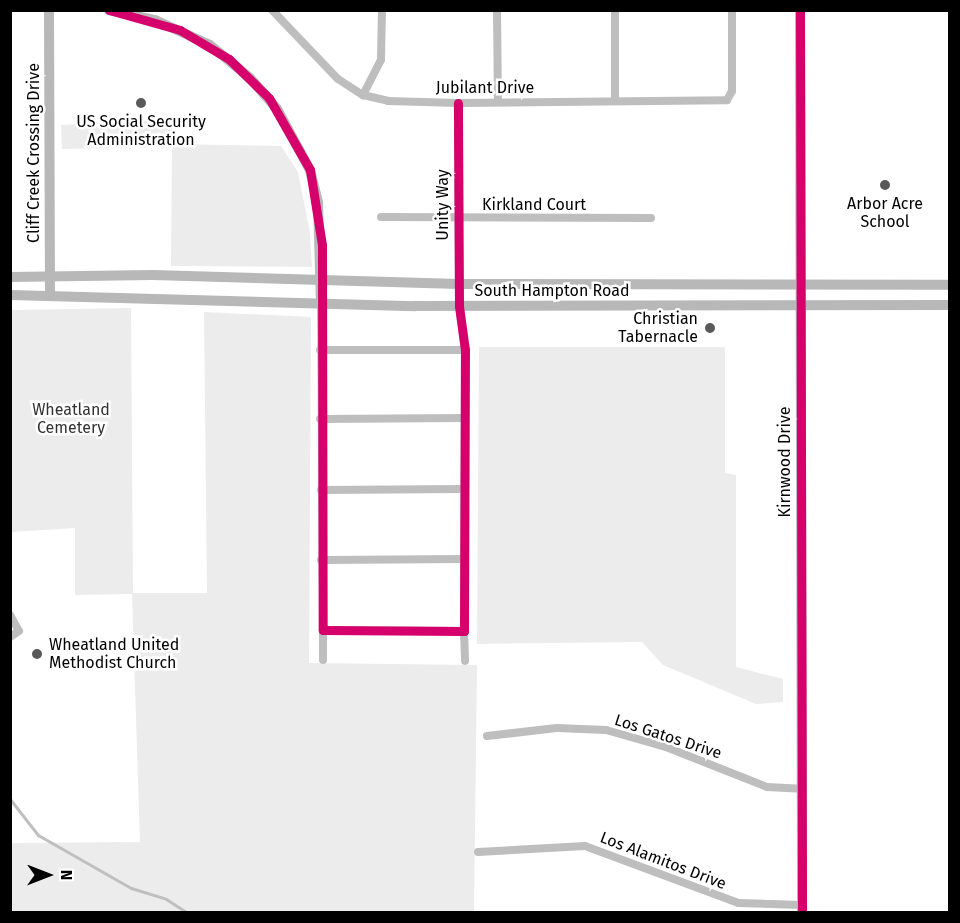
<!DOCTYPE html>
<html>
<head>
<meta charset="utf-8">
<style>
	body { margin:0 }
	#map { position:relative; width:960px; height:923px; overflow:hidden; background:#fff; font-family:"Fira Sans",sans-serif }
	div>[style] { position:absolute }
	.green>* { inset:0; background:#ececec }
	.stream>* { height:3px; margin:-1.5px; padding:0 1.5px; transform-origin:1.5px; border-radius:1.5px; background:#bfbfbf }
	.street>* { height:8px; margin:-4px; padding:0 4px; transform-origin:4px; border-radius:4px; background:#bebebe }
	.secondary>* { height:10px; margin:-5px; padding:0 5px; transform-origin:5px; border-radius:5px; background:#b8b8b8 }
	.cycleway>* { height:9px; margin:-4.5px; padding:0 4.5px; transform-origin:4.5px; border-radius:4.5px; background:#d6006c }
	.dots>* { width:16px; height:16px; translate:-50% -50%; box-sizing:border-box; border:3px solid #fff; border-radius:50% }
	span { translate:-50% -50%; white-space:nowrap; text-align:center; line-height:1.15; -webkit-text-stroke:5px #fff; paint-order:stroke }
	.street-label { font-size:16px; color:#000 }
	.poi-label { font-size:16px; color:#000 }
	.right { translate:-100% -50%; text-align:right }
	.left { translate:0 -50%; text-align:left }
	.park-label { font-size:16px; color:#333 }
	.frame { position:absolute; inset:0; border:12px solid #000; pointer-events:none }
	.north { position:absolute; left:18px; top:845px; width:60px; height:60px; -webkit-text-stroke:4px #fff; paint-order:stroke; rotate:90deg; font-size:16px; font-weight:700; line-height:24px; text-align:center; color:#000 }
	.north::after { content:''; display:block; margin:auto; width:21px; height:27px; background:#000; clip-path:polygon(50% 0,100% 100%,50% 72%,0 100%) }
</style>
</head>
<body>
<div id="map">
	<div class="green">
		<div style="clip-path:polygon(172px 120px,172px 144px,281px 146px,298px 172px,310px 233px,312px 267px,171px 266px,172px 147px,62px 149px,61px 125px)"></div>
		<div style="clip-path:polygon(131px 308px,133px 593px,207px 593px,204px 312px,311px 317px,309px 663px,477px 665px,474px 912px,11px 912px,11px 843px,140px 842px,132px 594px,75px 595px,75px 528px,11px 532px,11px 310px)"></div>
		<div style="clip-path:polygon(479px 347px,725px 347px,725px 473px,736px 475px,736px 667px,783px 679px,783px 702px,756px 704px,663px 665px,642px 642px,477px 644px)"></div>
	</div>
	<div class="stream">
		<div style="left:10px;top:799px;width:46px;rotate:52.1deg"></div>
		<div style="left:38px;top:835px;width:107px;rotate:29.7deg"></div>
		<div style="left:131px;top:888px;width:37px;rotate:17deg"></div>
		<div style="left:166px;top:899px;width:24px;rotate:33deg"></div>
	</div>
	<div class="street">
		<div style="left:272px;top:10px;width:95px;rotate:46.3deg"></div>
		<div style="left:338px;top:79px;width:30px;rotate:33deg"></div>
		<div style="left:363px;top:95px;width:26px;rotate:13deg"></div>
		<div style="left:388px;top:101px;width:70px;rotate:1.6deg"></div>
		<div style="left:458px;top:103px;width:269px;rotate:-0.6deg"></div>
		<div style="left:727px;top:100px;width:10px;rotate:-61deg"></div>
		<div style="left:732px;top:91px;width:81px;rotate:-90deg"></div>
		<div style="left:497px;top:10px;width:92px;rotate:89.4deg"></div>
		<div style="left:615px;top:10px;width:90px;rotate:90deg"></div>
		<div style="left:363px;top:95px;width:39px;rotate:-63deg"></div>
		<div style="left:381px;top:60px;width:50px;rotate:-88.9deg"></div>
		<div style="left:381px;top:217px;width:270px;rotate:0.2deg"></div>
		<div style="left:321px;top:303px;width:327px;rotate:89.6deg"></div>
		<div style="left:323px;top:630px;width:141px;rotate:0.4deg"></div>
		<div style="left:464px;top:631px;width:281px;rotate:-89.8deg"></div>
		<div style="left:465px;top:350px;width:44px;rotate:-97.8deg"></div>
		<div style="left:459px;top:306px;width:203px;rotate:-90.3deg"></div>
		<div style="left:320px;top:350px;width:145px"></div>
		<div style="left:320px;top:419px;width:145px;rotate:-0.4deg"></div>
		<div style="left:321px;top:490px;width:143px;rotate:-0.4deg"></div>
		<div style="left:321px;top:560px;width:144px;rotate:-0.4deg"></div>
		<div style="left:10px;top:615px;width:18px;rotate:61deg"></div>
		<div style="left:19px;top:631px;width:11px;rotate:146deg"></div>
		<div style="left:323px;top:630px;width:30px;rotate:90deg"></div>
		<div style="left:464px;top:631px;width:30px;rotate:88deg"></div>
		<div style="left:487px;top:736px;width:70px;rotate:-6.5deg"></div>
		<div style="left:557px;top:728px;width:49px;rotate:2.3deg"></div>
		<div style="left:606px;top:730px;width:62px;rotate:15.8deg"></div>
		<div style="left:666px;top:747px;width:109px;rotate:21.6deg"></div>
		<div style="left:767px;top:787px;width:34px;rotate:3deg"></div>
		<div style="left:478px;top:852px;width:107px;rotate:-3.2deg"></div>
		<div style="left:585px;top:846px;width:163px;rotate:20.4deg"></div>
		<div style="left:738px;top:903px;width:64px;rotate:1.8deg"></div>
	</div>
	<div class="secondary">
		<div style="left:49px;top:10px;width:285px;rotate:89.8deg"></div>
		<div style="left:109px;top:10px;width:47px;rotate:12.3deg"></div>
		<div style="left:155px;top:20px;width:60px;rotate:24.4deg"></div>
		<div style="left:210px;top:45px;width:52px;rotate:39.5deg"></div>
		<div style="left:250px;top:78px;width:41px;rotate:48.9deg"></div>
		<div style="left:277px;top:109px;width:69px;rotate:61.6deg"></div>
		<div style="left:310px;top:170px;width:34px;rotate:76deg"></div>
		<div style="left:318px;top:203px;width:100px;rotate:88.3deg"></div>
		<div style="left:800px;top:10px;width:902px;rotate:89.87deg"></div>
		<div style="left:10px;top:277px;width:143px;rotate:-0.8deg"></div>
		<div style="left:153px;top:275px;width:306px;rotate:1.7deg"></div>
		<div style="left:459px;top:284px;width:491px;rotate:0.1deg"></div>
		<div style="left:10px;top:295px;width:405px;rotate:1.6deg"></div>
		<div style="left:415px;top:306px;width:535px;rotate:-0.11deg"></div>
	</div>
	<div class="cycleway">
		<div style="left:109px;top:10px;width:74px;rotate:15.7deg"></div>
		<div style="left:180px;top:30px;width:57px;rotate:30.6deg"></div>
		<div style="left:229px;top:59px;width:56px;rotate:44.3deg"></div>
		<div style="left:269px;top:98px;width:83px;rotate:60.3deg"></div>
		<div style="left:310px;top:170px;width:76px;rotate:80.9deg"></div>
		<div style="left:322px;top:245px;width:385px;rotate:89.9deg"></div>
		<div style="left:323px;top:630px;width:141px;rotate:0.4deg"></div>
		<div style="left:464px;top:631px;width:281px;rotate:-89.8deg"></div>
		<div style="left:465px;top:350px;width:44px;rotate:-97.8deg"></div>
		<div style="left:459px;top:306px;width:203px;rotate:-90.3deg"></div>
		<div style="left:800px;top:10px;width:902px;rotate:89.87deg"></div>
	</div>
	<div class="dots">
		<div style="left:141px;top:103px;background:#595959"></div>
		<div style="left:885px;top:185px;background:#595959"></div>
		<div style="left:710px;top:328px;background:#595959"></div>
		<div style="left:37px;top:654px;background:#595959"></div>
	</div>
	<div class="street-label">
		<span style="left:485px;top:88px">Jubilant Drive</span>
		<span style="left:34px;top:153px;rotate:-90deg">Cliff Creek Crossing Drive</span>
		<span style="left:443px;top:205px;rotate:-90deg">Unity Way</span>
		<span style="left:534px;top:205px">Kirkland Court</span>
		<span style="left:552px;top:291px">South Hampton Road</span>
		<span style="left:785px;top:462px;rotate:-90deg">Kirnwood Drive</span>
		<span style="left:668px;top:737px;rotate:18deg">Los Gatos Drive</span>
		<span style="left:663px;top:861px;rotate:21deg">Los Alamitos Drive</span>
	</div>
	<div class="poi-label">
		<span style="left:141px;top:131px">US Social Security<br>Administration</span>
		<span style="left:885px;top:213px">Arbor Acre<br>School</span>
		<span class="right" style="left:698px;top:328px">Christian<br>Tabernacle</span>
		<span class="left" style="left:49px;top:654px">Wheatland United<br>Methodist Church</span>
	</div>
	<div class="park-label">
		<span style="left:71px;top:419px">Wheatland<br>Cemetery</span>
	</div>
	<div class="frame"></div>
	<div class="north">N</div>
</div>
</body>
</html>
